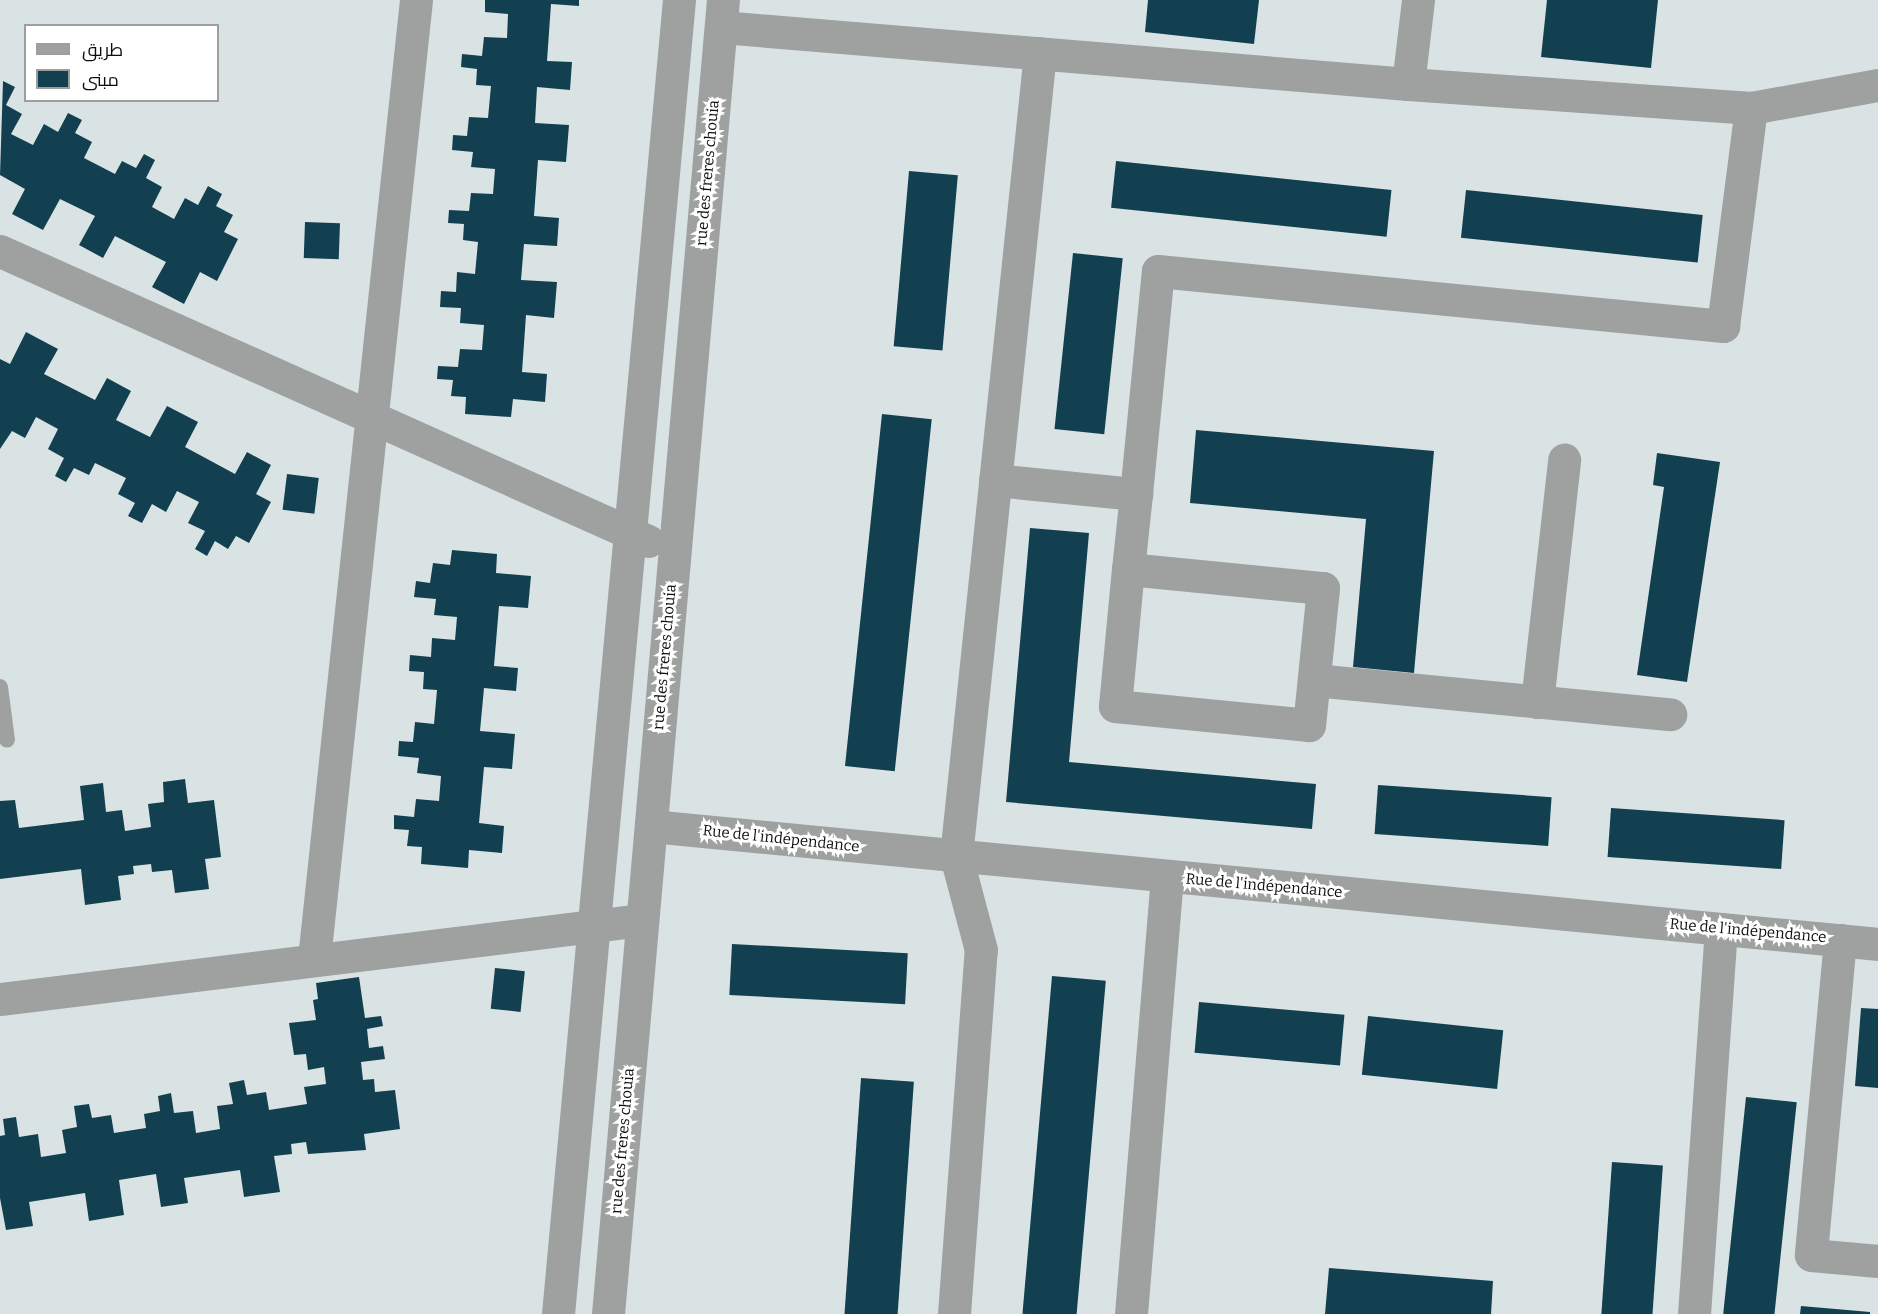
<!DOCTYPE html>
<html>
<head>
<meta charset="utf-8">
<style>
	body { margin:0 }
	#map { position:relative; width:1878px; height:1314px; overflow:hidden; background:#d9e3e3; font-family:Bitter,Cairo,serif }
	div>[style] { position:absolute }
	.building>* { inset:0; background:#124051; transform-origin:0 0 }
	.service>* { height:16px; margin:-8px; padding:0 8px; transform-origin:8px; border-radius:8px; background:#9ea1a0 }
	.minor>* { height:33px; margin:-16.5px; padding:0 16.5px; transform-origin:16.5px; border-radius:16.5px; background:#9ea1a0 }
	span { translate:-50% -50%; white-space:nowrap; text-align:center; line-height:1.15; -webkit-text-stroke:6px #fff; paint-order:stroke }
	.street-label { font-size:15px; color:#0b0e0e }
	.legend { position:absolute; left:24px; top:24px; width:195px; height:78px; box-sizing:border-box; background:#fff; border:2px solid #9d9f9f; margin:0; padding:8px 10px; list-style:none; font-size:18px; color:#0b0e0e }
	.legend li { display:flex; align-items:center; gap:12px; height:30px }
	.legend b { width:30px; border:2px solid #9d9f9f }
</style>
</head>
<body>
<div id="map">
	<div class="building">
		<div style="clip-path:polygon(485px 0,579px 0,579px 6px,551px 4px,547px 61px,572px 62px,570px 90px,537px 87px,535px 123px,569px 125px,566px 162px,538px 160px,534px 216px,559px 218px,557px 246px,524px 244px,521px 280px,557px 282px,554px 318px,526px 315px,522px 372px,547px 374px,545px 402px,513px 399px,511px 417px,465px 414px,466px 397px,451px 396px,453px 380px,437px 379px,438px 366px,458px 367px,460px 349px,482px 350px,484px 325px,460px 323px,461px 308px,440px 307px,441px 291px,456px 292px,457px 272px,475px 274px,478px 242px,463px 240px,464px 224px,448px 223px,449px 210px,469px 211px,471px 193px,493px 194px,495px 169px,471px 167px,473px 152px,452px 150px,453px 135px,467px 136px,469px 117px,488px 118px,491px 86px,476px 85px,477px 69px,461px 67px,462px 54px,482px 56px,484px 37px,507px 38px,508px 14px,485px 12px)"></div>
		<div style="clip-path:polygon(1148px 0,1259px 0,1254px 44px,1145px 32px)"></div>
		<div style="clip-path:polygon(1547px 0,1658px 0,1651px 68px,1541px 57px)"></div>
		<div style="clip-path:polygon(3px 81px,15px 87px,6px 105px,22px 114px,11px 134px,33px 145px,44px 124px,58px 132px,68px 113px,82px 120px,75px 133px,92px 142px,84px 158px,115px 174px,122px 161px,136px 168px,144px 154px,155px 160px,146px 178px,162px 187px,152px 207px,174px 219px,185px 198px,198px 205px,208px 186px,222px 194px,216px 206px,233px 215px,224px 232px,238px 239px,217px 281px,200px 272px,184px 304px,152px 287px,166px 262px,115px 236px,103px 258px,79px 245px,95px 216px,60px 199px,43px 230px,12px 214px,25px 189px,0 175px)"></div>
		<div style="left:1116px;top:161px;width:277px;height:47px;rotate:6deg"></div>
		<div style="left:909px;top:171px;width:49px;height:176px;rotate:5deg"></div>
		<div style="left:1466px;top:190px;width:238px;height:48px;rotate:6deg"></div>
		<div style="left:305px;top:222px;width:35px;height:36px;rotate:2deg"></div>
		<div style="left:1073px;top:253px;width:50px;height:177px;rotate:6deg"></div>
		<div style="clip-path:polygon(26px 332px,58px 349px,44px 374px,95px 400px,107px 378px,131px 391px,116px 420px,150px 437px,167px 406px,198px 422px,185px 447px,235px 474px,247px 452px,271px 465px,256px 494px,271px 502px,249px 543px,236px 536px,228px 549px,215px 541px,207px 556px,195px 549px,205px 531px,188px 523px,199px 502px,177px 491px,166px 512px,152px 504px,142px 523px,128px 516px,135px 503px,118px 494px,126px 478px,95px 463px,89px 475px,74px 468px,66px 482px,55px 476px,64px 458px,48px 449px,58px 429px,36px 417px,25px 438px,12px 431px,0 449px,0 359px,10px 364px)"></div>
		<div style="left:882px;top:414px;width:50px;height:354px;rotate:6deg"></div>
		<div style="clip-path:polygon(1196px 430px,1434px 451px,1414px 673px,1353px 667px,1366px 519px,1190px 503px)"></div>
		<div style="clip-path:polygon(1657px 453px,1720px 462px,1687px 682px,1637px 675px,1664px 487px,1653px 485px)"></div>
		<div style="left:287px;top:474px;width:32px;height:36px;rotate:7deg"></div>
		<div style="clip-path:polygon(1030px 528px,1089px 533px,1069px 762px,1316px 784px,1312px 829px,1006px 802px)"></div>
		<div style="clip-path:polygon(452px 550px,497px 554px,496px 573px,531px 576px,528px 608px,499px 606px,494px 666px,518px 668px,516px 691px,484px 688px,480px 731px,515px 734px,512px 769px,484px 767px,479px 823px,504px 826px,502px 853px,469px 850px,468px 868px,421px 864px,422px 847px,407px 846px,409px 830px,394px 829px,394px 815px,414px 817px,416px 799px,439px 801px,441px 776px,417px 773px,419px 758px,398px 756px,399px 741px,413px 742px,415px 722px,434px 724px,437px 690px,423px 689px,424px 672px,409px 671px,410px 655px,431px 657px,432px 638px,455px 640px,457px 617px,434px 615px,436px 599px,414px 597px,416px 581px,430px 583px,433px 563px,450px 565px)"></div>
		<div style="clip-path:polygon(185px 779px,188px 803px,214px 800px,221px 857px,205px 859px,209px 889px,175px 893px,172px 870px,152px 872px,151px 864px,133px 866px,134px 874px,118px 876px,121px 900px,85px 905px,81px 869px,0 879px,0 801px,15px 800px,19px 828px,84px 820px,80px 786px,103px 783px,106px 812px,122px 810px,125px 831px,151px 827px,148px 804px,164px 802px,163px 782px)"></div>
		<div style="left:1378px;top:785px;width:174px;height:49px;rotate:4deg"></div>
		<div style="left:1611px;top:808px;width:174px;height:49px;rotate:4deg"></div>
		<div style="left:732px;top:944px;width:176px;height:51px;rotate:3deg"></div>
		<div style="left:495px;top:968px;width:30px;height:41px;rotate:6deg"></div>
		<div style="left:1052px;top:976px;width:54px;height:339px;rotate:5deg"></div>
		<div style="clip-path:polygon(359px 977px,365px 1018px,381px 1016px,383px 1026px,367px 1029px,369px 1048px,383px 1046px,385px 1059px,361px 1062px,363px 1080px,374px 1079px,375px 1092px,395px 1090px,400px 1129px,364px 1134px,366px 1150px,308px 1154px,306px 1142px,291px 1144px,292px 1154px,274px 1156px,280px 1192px,244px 1197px,240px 1170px,184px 1178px,188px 1203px,161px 1207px,156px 1174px,119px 1180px,124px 1215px,89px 1221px,85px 1193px,29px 1202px,33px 1226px,6px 1230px,0 1198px,0 1136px,5px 1135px,3px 1119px,16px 1117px,19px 1137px,38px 1134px,41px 1157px,66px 1153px,62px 1130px,77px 1127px,74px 1106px,89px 1104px,92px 1118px,111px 1115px,114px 1133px,146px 1128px,144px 1114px,160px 1111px,158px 1096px,171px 1093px,174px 1113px,193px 1111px,196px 1133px,220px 1129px,217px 1106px,233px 1104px,229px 1083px,244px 1080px,247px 1095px,266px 1092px,269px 1110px,307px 1104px,304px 1087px,326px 1084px,324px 1067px,308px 1070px,306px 1054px,294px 1055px,289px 1023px,316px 1020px,313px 1000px,318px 999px,316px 983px)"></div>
		<div style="left:1199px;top:1002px;width:146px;height:51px;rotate:5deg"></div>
		<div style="clip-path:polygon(1861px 1008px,1878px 1009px,1878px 1088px,1855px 1086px)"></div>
		<div style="left:1368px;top:1016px;width:136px;height:59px;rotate:6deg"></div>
		<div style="left:861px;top:1078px;width:53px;height:237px;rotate:4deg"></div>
		<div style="left:1746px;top:1097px;width:51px;height:218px;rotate:6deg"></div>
		<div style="left:1612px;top:1162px;width:51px;height:153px;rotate:4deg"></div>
		<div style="clip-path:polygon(1329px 1268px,1493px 1281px,1491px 1314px,1325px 1314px)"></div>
		<div style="clip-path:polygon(1801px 1306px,1870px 1312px,1870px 1314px,1800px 1314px)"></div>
	</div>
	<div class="service">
		<div style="left:0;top:687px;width:53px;rotate:82.5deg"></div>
	</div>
	<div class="minor">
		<div style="left:721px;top:27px;width:689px;rotate:4.74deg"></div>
		<div style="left:1408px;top:84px;width:344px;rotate:4deg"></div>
		<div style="left:1751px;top:108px;width:129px;rotate:-10.3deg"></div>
		<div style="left:1408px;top:84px;width:85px;rotate:-83.2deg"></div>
		<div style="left:0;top:251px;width:710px;rotate:24.11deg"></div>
		<div style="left:995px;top:480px;width:142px;rotate:5.7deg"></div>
		<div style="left:1136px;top:494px;width:224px;rotate:-84.4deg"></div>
		<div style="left:1158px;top:271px;width:568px;rotate:5.56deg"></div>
		<div style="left:1723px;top:326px;width:220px;rotate:-82.7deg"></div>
		<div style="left:1128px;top:569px;width:196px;rotate:5.6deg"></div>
		<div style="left:1323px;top:588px;width:138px;rotate:95.8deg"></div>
		<div style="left:1309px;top:725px;width:195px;rotate:-174.4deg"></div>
		<div style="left:1115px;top:706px;width:138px;rotate:-84.6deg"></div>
		<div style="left:1128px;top:569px;width:75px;rotate:-83.9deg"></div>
		<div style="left:1314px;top:680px;width:358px;rotate:5.5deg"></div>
		<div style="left:1537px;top:702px;width:244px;rotate:-83.6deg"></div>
		<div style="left:651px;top:826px;width:1233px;rotate:5.49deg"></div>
		<div style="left:1840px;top:940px;width:316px;rotate:95.3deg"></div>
		<div style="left:1811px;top:1255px;width:67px;rotate:5.1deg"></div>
		<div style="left:314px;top:959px;width:964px;rotate:-83.93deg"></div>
		<div style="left:0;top:999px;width:647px;rotate:-7.02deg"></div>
		<div style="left:558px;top:1314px;width:1320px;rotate:-84.74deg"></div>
		<div style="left:608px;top:1314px;width:1319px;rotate:-85deg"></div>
		<div style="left:954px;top:1314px;width:365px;rotate:-85.8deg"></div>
		<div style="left:981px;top:950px;width:97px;rotate:-104.9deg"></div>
		<div style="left:956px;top:856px;width:807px;rotate:-84.03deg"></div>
		<div style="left:1131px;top:1314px;width:438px;rotate:-85.3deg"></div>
		<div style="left:1694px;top:1314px;width:386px;rotate:-86deg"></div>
	</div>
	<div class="street-label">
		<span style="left:708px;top:173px;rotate:-85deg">rue des freres chouia</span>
		<span style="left:665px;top:657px;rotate:-85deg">rue des freres chouia</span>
		<span style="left:781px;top:839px;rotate:6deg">Rue de l'indépendance</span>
		<span style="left:1264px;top:886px;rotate:5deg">Rue de l'indépendance</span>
		<span style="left:1748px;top:931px;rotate:5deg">Rue de l'indépendance</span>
		<span style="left:623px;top:1141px;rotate:-85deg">rue des freres chouia</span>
	</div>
	<ul class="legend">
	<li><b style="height:8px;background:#9ea1a0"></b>طريق</li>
	<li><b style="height:16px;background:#124051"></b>مبنى</li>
	</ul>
</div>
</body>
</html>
